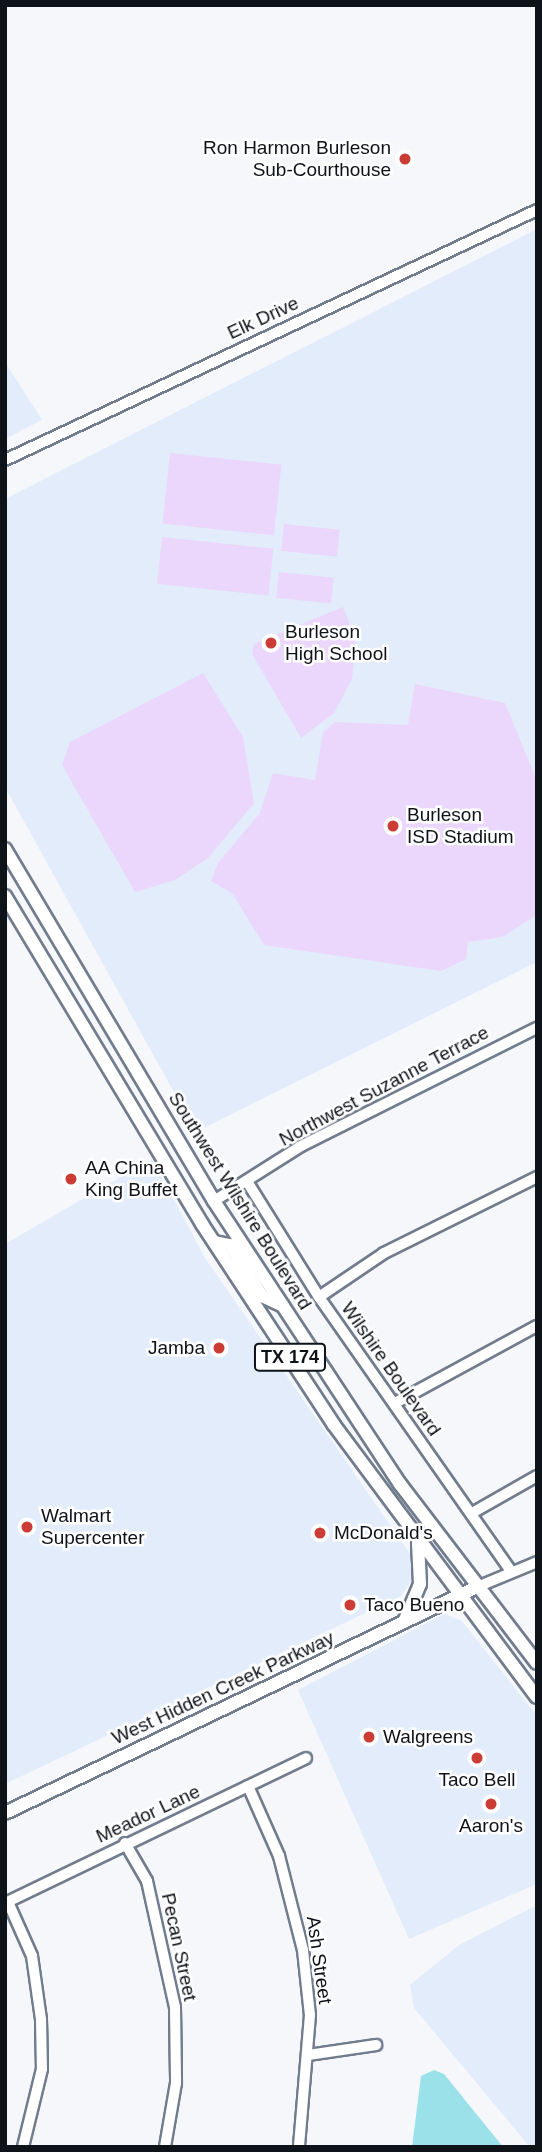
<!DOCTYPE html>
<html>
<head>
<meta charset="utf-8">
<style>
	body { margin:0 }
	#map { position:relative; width:542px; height:2152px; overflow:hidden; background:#f5f7fb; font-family:Arial,sans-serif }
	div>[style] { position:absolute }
	.built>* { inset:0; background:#e2ecfb }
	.green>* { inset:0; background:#ebd7fc; transform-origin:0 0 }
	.water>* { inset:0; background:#9ae1ea }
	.roads { filter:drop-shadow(2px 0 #717c8d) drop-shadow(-2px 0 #717c8d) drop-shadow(0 2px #717c8d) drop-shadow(0 -2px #717c8d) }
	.minor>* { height:10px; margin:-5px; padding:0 5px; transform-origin:5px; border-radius:5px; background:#fff }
	.major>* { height:12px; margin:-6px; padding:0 6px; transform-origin:6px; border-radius:6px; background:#fff }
	.dots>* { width:19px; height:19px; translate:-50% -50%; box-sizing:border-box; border:4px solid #fff; border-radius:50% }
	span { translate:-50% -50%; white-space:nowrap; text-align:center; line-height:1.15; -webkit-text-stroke:5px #fff; paint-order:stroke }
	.shield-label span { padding:2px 5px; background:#fff; border:2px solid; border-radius:5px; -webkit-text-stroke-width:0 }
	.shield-label { font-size:18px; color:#0e1219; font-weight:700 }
	.poi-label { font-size:19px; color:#0e1219 }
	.right { translate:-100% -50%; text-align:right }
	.left { translate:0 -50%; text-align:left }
	.street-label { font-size:19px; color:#0e1219 }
	.frame { position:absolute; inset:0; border:7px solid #0e1219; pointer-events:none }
</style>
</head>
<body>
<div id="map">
	<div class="built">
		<div style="clip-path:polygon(537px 229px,537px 962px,196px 1132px,5px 787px,5px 499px)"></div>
		<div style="clip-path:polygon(5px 362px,42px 420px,5px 439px)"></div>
		<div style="clip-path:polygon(152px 1159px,205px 1258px,415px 1561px,417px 1572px,401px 1596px,5px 1784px,5px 1244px)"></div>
		<div style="clip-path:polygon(444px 1614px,462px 1621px,537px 1716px,537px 1884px,409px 1939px,298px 1690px)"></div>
		<div style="clip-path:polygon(537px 1905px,537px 2147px,530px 2147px,414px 2008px,410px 1985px,459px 1945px)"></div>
	</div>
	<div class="green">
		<div style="left:170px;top:453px;width:112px;height:71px;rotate:6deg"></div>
		<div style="left:284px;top:524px;width:56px;height:27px;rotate:6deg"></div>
		<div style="left:162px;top:537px;width:112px;height:47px;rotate:6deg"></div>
		<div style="left:279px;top:572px;width:55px;height:26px;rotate:6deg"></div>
		<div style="clip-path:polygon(343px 607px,356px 639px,352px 679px,334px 713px,301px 738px,252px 654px,254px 644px)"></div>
		<div style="clip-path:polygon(203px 673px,243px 737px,254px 803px,208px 858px,175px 880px,135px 892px,62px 765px,70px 742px)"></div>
		<div style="clip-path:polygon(415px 684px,505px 703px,537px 781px,537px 915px,502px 937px,468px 942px,466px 959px,441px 971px,264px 945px,232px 893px,211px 881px,218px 863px,260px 813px,273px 773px,315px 780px,323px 732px,335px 722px,408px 725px)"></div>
	</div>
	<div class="water">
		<div style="clip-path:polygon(434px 2070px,444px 2074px,503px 2147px,412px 2147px,421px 2076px)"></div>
	</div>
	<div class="roads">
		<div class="minor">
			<div style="left:5px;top:460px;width:588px;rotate:-25.17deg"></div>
			<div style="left:248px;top:1183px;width:134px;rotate:58.1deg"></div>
			<div style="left:319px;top:1297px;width:335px;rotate:55deg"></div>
			<div style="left:214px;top:1201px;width:103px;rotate:-32.3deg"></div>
			<div style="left:301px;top:1146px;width:264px;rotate:-26.6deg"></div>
			<div style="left:319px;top:1297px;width:78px;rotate:-34.1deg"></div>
			<div style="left:384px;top:1253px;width:171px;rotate:-26.4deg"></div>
			<div style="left:395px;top:1403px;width:162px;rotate:-28.5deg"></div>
			<div style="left:472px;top:1513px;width:75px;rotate:-29.6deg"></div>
			<div style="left:477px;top:1587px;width:65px;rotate:-22.6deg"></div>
			<div style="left:248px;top:1786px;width:77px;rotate:66.1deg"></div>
			<div style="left:279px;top:1856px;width:97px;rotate:75.7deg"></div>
			<div style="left:303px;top:1950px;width:65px;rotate:83.9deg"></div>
			<div style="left:310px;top:2015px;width:132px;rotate:94.8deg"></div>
			<div style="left:125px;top:1843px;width:44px;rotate:59.9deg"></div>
			<div style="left:147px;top:1881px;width:129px;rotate:77.5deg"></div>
			<div style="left:175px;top:2007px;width:76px;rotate:89.2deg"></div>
			<div style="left:176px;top:2083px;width:65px;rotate:99.8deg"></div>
			<div style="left:8px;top:1902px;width:59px;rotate:66deg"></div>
			<div style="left:32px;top:1956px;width:64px;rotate:81.9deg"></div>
			<div style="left:41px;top:2019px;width:50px;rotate:88.9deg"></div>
			<div style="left:42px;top:2069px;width:80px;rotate:103.7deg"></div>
			<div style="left:5px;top:1903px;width:334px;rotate:-25.7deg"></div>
			<div style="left:308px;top:2055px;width:69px;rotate:-8.4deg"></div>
		</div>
		<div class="major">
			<div style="left:5px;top:849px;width:409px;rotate:59.3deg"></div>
			<div style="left:214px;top:1201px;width:339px;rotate:56.7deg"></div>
			<div style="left:400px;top:1484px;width:225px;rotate:52.6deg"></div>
			<div style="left:5px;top:896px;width:383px;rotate:59deg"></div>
			<div style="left:202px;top:1224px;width:240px;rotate:56.7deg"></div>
			<div style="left:334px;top:1425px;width:339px;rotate:53.3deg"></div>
			<div style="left:214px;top:1242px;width:16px;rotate:11deg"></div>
			<div style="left:230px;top:1245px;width:60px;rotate:57.9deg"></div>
			<div style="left:262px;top:1296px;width:23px;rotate:25deg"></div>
			<div style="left:404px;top:1622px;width:41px;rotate:-67.2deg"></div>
			<div style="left:420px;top:1584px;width:41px;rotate:-92.8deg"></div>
			<div style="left:5px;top:1813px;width:523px;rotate:-25.59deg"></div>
		</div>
	</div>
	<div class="dots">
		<div style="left:405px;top:159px;background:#ca3c34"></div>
		<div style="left:271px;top:643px;background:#ca3c34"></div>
		<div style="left:393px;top:826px;background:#ca3c34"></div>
		<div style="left:71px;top:1179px;background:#ca3c34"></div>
		<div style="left:219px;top:1348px;background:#ca3c34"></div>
		<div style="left:27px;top:1527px;background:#ca3c34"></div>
		<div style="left:320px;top:1533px;background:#ca3c34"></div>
		<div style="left:350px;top:1605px;background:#ca3c34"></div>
		<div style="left:369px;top:1737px;background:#ca3c34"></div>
		<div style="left:477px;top:1758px;background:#ca3c34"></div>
		<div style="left:491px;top:1804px;background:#ca3c34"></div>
	</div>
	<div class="shield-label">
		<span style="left:290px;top:1357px">TX 174</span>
	</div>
	<div class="poi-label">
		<span class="right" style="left:391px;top:159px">Ron Harmon Burleson<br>Sub-Courthouse</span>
		<span class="left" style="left:285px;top:643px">Burleson<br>High School</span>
		<span class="left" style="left:407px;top:826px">Burleson<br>ISD Stadium</span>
		<span class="left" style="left:85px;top:1179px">AA China<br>King Buffet</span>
		<span class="right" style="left:205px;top:1348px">Jamba</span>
		<span class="left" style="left:41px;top:1527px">Walmart<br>Supercenter</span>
		<span class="left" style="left:334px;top:1533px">McDonald's</span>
		<span class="left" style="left:364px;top:1605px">Taco Bueno</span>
		<span class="left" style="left:383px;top:1737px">Walgreens</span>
		<span style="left:477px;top:1780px">Taco Bell</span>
		<span style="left:491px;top:1826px">Aaron's</span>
	</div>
	<div class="street-label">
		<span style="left:263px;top:318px;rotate:-25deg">Elk Drive</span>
		<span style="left:384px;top:1086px;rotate:-28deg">Northwest Suzanne Terrace</span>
		<span style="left:240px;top:1201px;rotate:58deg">Southwest Wilshire Boulevard</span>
		<span style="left:391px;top:1369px;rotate:55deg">Wilshire Boulevard</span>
		<span style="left:223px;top:1688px;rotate:-25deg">West Hidden Creek Parkway</span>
		<span style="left:148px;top:1814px;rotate:-25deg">Meador Lane</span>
		<span style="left:179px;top:1947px;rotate:78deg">Pecan Street</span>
		<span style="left:319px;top:1960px;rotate:82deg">Ash Street</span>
	</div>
	<div class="frame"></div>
</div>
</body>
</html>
